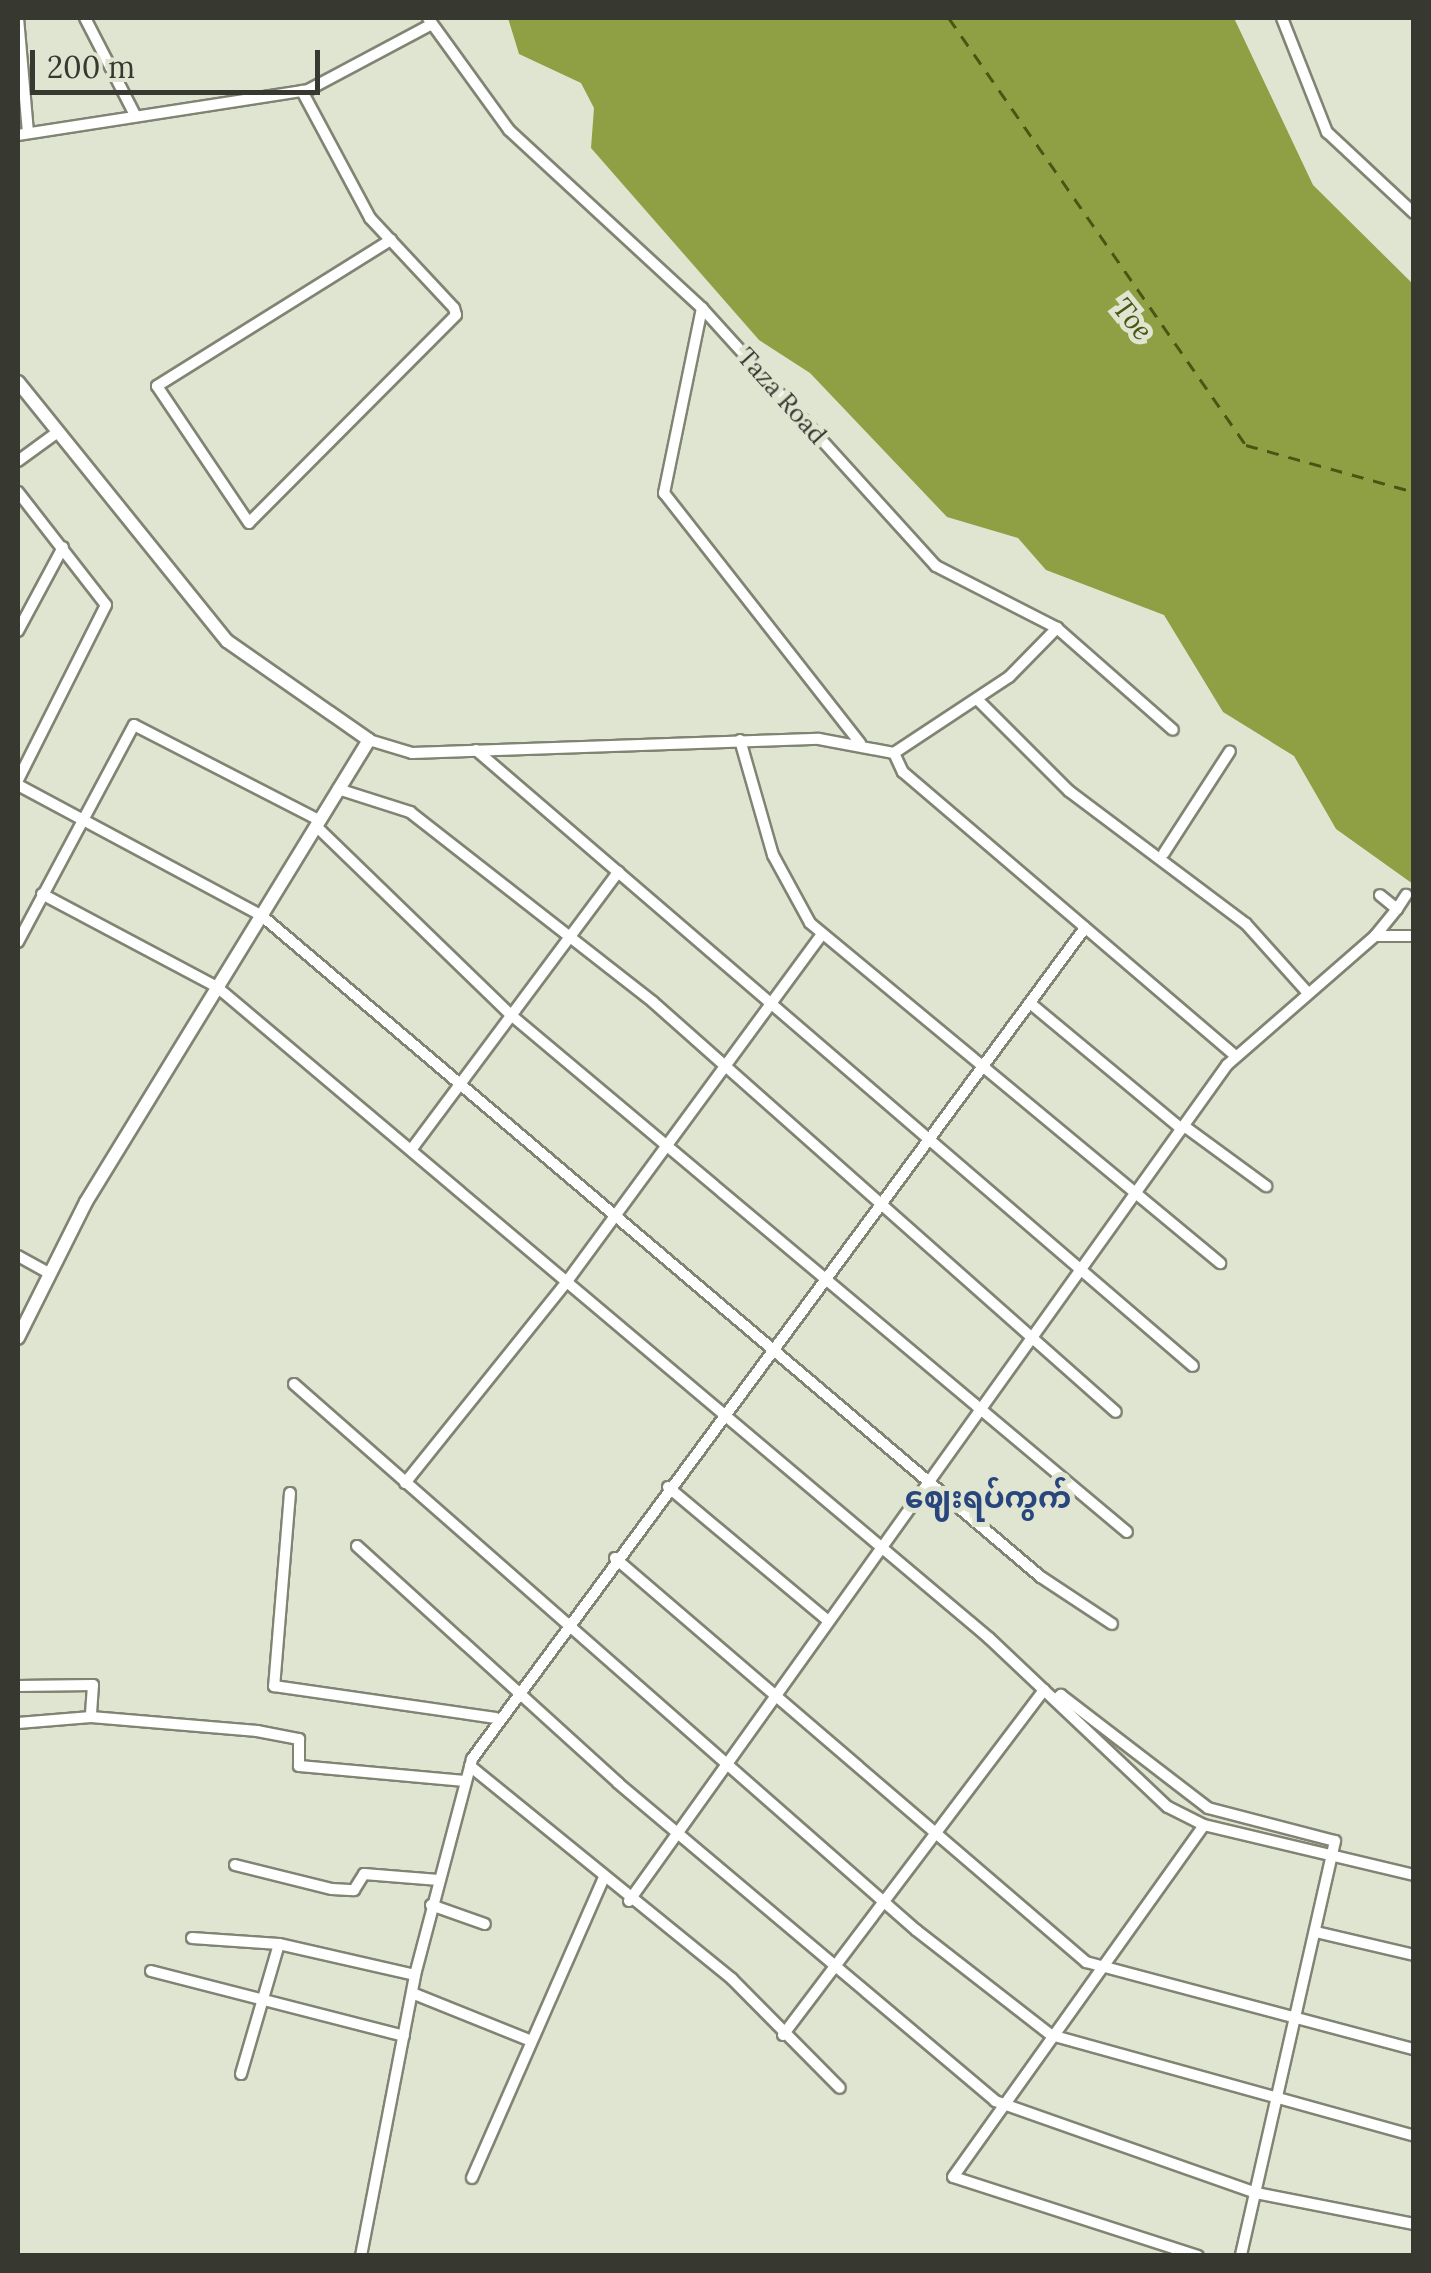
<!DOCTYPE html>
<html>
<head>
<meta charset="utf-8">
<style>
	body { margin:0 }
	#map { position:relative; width:1431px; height:2273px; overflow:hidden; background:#e0e5d2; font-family:Lora,"Noto Sans Myanmar",serif }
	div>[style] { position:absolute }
	.water>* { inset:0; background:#8fa044 }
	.ferry>* { height:2.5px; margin-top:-1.25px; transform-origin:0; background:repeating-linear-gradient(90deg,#4a5512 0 12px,transparent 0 22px) }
	.roads { filter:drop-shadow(2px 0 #808473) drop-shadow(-2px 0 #808473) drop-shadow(0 2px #808473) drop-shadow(0 -2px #808473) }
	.minor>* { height:10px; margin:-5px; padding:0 5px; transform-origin:5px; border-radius:5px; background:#fff }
	.tertiary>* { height:12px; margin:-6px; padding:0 6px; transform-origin:6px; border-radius:6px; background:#fff }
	span { translate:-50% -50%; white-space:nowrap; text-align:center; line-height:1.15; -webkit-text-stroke:10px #e0e5d2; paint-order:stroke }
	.street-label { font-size:25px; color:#373931 }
	.water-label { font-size:28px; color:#4a5512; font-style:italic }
	.quarter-label { font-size:30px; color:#28467d; font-weight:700 }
	.frame { position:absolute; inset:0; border:20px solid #373931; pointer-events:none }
	.scale { position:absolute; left:30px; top:50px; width:290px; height:45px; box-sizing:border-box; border:5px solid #373931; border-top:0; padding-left:12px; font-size:30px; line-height:35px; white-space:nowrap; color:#373931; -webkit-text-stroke:8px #e0e5d2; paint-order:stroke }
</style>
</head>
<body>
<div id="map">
	<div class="water">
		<div style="clip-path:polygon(508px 18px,1234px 18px,1313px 185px,1413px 284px,1413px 884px,1336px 829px,1294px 756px,1223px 712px,1164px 615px,1046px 570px,1018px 538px,947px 517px,810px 373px,759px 340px,591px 148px,594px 108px,581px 83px,519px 54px)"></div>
	</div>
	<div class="ferry">
		<div style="left:949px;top:18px;width:520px;rotate:55.18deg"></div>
		<div style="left:1246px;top:445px;width:174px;rotate:15.6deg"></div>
	</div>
	<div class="roads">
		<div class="minor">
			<div style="left:18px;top:18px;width:115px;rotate:85deg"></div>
			<div style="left:85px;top:18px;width:109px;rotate:62.7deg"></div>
			<div style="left:428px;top:18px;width:138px;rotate:54.1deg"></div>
			<div style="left:509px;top:130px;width:263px;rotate:42.7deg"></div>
			<div style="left:702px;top:308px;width:348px;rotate:47.8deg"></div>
			<div style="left:936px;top:566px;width:136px;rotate:27.1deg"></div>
			<div style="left:1057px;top:628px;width:154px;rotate:41.3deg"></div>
			<div style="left:1282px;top:18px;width:123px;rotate:68.5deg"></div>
			<div style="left:1327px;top:132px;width:119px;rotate:43deg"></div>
			<div style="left:302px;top:91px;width:144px;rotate:61.8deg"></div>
			<div style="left:370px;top:218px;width:123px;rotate:47deg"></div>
			<div style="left:454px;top:308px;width:7px;rotate:74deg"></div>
			<div style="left:456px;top:315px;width:293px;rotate:134.9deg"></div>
			<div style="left:249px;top:523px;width:165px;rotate:-123.9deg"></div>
			<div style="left:157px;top:386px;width:276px;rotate:-32deg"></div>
			<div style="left:18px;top:135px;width:293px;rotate:-8.8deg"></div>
			<div style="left:308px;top:90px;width:140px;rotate:-28deg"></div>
			<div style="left:702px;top:308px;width:189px;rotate:101.6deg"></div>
			<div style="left:664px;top:493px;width:318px;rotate:51.9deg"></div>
			<div style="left:18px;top:461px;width:46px;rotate:-36.1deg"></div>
			<div style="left:18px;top:492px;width:143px;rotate:52.1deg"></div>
			<div style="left:106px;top:605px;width:196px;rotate:116.7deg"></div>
			<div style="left:18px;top:631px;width:95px;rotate:-61.8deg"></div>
			<div style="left:977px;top:699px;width:130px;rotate:45deg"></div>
			<div style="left:1069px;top:791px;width:221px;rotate:36.9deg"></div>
			<div style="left:1246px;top:924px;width:93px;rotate:48.1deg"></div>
			<div style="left:369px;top:740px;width:45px;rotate:16.8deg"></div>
			<div style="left:412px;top:753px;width:407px;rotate:-2deg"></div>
			<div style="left:819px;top:739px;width:76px;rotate:10.6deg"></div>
			<div style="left:894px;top:753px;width:21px;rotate:65deg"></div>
			<div style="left:903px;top:772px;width:437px;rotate:40.5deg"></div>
			<div style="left:740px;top:740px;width:120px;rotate:74deg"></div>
			<div style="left:773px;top:855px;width:77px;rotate:61.4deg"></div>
			<div style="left:810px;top:923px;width:533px;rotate:39.67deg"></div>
			<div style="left:476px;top:750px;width:945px;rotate:40.67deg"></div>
			<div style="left:894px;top:753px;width:138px;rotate:-33.5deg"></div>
			<div style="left:1009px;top:677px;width:69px;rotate:-45.6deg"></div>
			<div style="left:18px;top:785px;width:277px;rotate:28.2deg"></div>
			<div style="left:262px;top:916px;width:1022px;rotate:40.32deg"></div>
			<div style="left:1041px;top:1577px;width:85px;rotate:33.5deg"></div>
			<div style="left:338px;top:789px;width:76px;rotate:17.7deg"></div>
			<div style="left:410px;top:812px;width:308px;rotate:38deg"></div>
			<div style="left:653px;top:1002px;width:618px;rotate:41.53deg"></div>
			<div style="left:316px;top:826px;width:272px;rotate:44.1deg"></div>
			<div style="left:511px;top:1015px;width:804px;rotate:40.01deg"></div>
			<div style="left:1164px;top:853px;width:121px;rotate:-57.1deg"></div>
			<div style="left:42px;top:894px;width:198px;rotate:28deg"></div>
			<div style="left:217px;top:987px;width:1010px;rotate:40.14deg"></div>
			<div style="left:989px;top:1638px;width:246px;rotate:43.4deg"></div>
			<div style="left:1168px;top:1807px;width:40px;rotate:26.6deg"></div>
			<div style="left:1204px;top:1825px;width:216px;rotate:13.4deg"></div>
			<div style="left:1397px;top:909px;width:17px;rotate:-57deg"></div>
			<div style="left:1375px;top:936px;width:35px;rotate:-51deg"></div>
			<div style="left:1397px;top:909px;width:22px;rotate:-141deg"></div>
			<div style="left:18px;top:942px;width:246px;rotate:-61.9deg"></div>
			<div style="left:134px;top:725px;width:208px;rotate:27.2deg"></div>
			<div style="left:1030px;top:1003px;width:197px;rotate:39.7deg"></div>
			<div style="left:1184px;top:1126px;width:102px;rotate:36.2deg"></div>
			<div style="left:411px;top:1150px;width:347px;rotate:-53.3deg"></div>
			<div style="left:18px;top:1256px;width:37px;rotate:29deg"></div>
			<div style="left:294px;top:1384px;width:828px;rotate:41.28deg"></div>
			<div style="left:916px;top:1930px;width:171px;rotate:37.9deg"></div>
			<div style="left:1051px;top:2035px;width:377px;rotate:15.5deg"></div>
			<div style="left:405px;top:1483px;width:260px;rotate:-51.2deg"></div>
			<div style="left:568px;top:1280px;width:428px;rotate:-53.7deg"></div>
			<div style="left:668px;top:1487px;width:207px;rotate:39.9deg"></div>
			<div style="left:290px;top:1493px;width:194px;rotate:94.7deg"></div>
			<div style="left:274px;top:1686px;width:224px;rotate:8.2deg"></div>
			<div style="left:357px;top:1546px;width:353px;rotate:42.2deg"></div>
			<div style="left:618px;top:1783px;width:493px;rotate:40.1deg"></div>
			<div style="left:995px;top:2101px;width:277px;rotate:19.4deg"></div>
			<div style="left:1256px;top:2193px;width:161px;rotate:11.1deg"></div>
			<div style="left:615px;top:1558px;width:621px;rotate:40.62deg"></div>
			<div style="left:1086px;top:1962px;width:339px;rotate:14.9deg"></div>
			<div style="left:18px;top:1686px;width:75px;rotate:-0.8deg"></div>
			<div style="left:93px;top:1685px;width:32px;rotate:94deg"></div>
			<div style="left:1055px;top:1700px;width:8px;rotate:-40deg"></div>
			<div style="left:1061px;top:1695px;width:185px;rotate:37.5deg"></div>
			<div style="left:1208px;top:1808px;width:131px;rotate:14.6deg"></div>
			<div style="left:1335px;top:1841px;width:426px;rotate:102.8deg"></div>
			<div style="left:18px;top:1723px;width:73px;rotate:-4.7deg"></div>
			<div style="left:91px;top:1717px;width:167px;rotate:4.8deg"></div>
			<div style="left:257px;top:1731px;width:43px;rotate:10.8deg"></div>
			<div style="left:299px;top:1739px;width:27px;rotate:90deg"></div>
			<div style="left:299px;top:1766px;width:167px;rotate:5.2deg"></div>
			<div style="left:470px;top:1766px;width:338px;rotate:39.1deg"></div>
			<div style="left:732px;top:1979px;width:153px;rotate:45.3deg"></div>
			<div style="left:235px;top:1865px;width:100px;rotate:13.9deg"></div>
			<div style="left:332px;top:1889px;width:22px;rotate:3deg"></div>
			<div style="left:354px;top:1890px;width:19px;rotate:-58deg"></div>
			<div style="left:364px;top:1874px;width:75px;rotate:4.6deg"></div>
			<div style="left:629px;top:1901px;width:1028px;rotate:-54.42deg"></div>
			<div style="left:1227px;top:1065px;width:196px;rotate:-41.1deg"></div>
			<div style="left:1375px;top:936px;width:39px"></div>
			<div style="left:431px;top:1905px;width:57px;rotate:19.4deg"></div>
			<div style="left:1316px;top:1932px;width:101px;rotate:13.2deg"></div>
			<div style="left:192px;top:1938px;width:87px;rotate:3.9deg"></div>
			<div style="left:279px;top:1944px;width:139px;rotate:12.8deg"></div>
			<div style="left:151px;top:1971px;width:261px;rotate:14.4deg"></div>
			<div style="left:412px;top:1993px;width:126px;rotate:21.9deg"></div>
			<div style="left:783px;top:2035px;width:433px;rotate:-52.9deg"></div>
			<div style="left:241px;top:2074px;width:135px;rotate:-73.7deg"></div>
			<div style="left:472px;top:2178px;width:326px;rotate:-66.3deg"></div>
			<div style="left:361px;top:2256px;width:286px;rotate:-79.1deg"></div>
			<div style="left:415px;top:1975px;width:223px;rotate:-75.2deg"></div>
			<div style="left:472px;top:1759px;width:1033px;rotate:-53.59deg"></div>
			<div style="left:1198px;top:2256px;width:257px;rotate:-162.1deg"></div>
			<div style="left:953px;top:2177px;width:432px;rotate:-54.5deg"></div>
		</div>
		<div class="tertiary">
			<div style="left:18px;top:382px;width:333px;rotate:51.1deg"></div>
			<div style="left:227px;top:641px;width:173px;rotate:34.9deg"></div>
			<div style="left:369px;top:740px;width:542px;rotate:121.49deg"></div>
			<div style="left:86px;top:1202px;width:152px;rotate:116.6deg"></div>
		</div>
	</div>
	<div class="street-label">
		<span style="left:782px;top:396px;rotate:48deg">Taza Road</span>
	</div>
	<div class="water-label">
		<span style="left:1133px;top:319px;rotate:51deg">Toe</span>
	</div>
	<div class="quarter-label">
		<span style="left:988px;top:1497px">ဈေးရပ်ကွက်</span>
	</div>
	<div class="frame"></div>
	<div class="scale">200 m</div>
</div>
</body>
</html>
